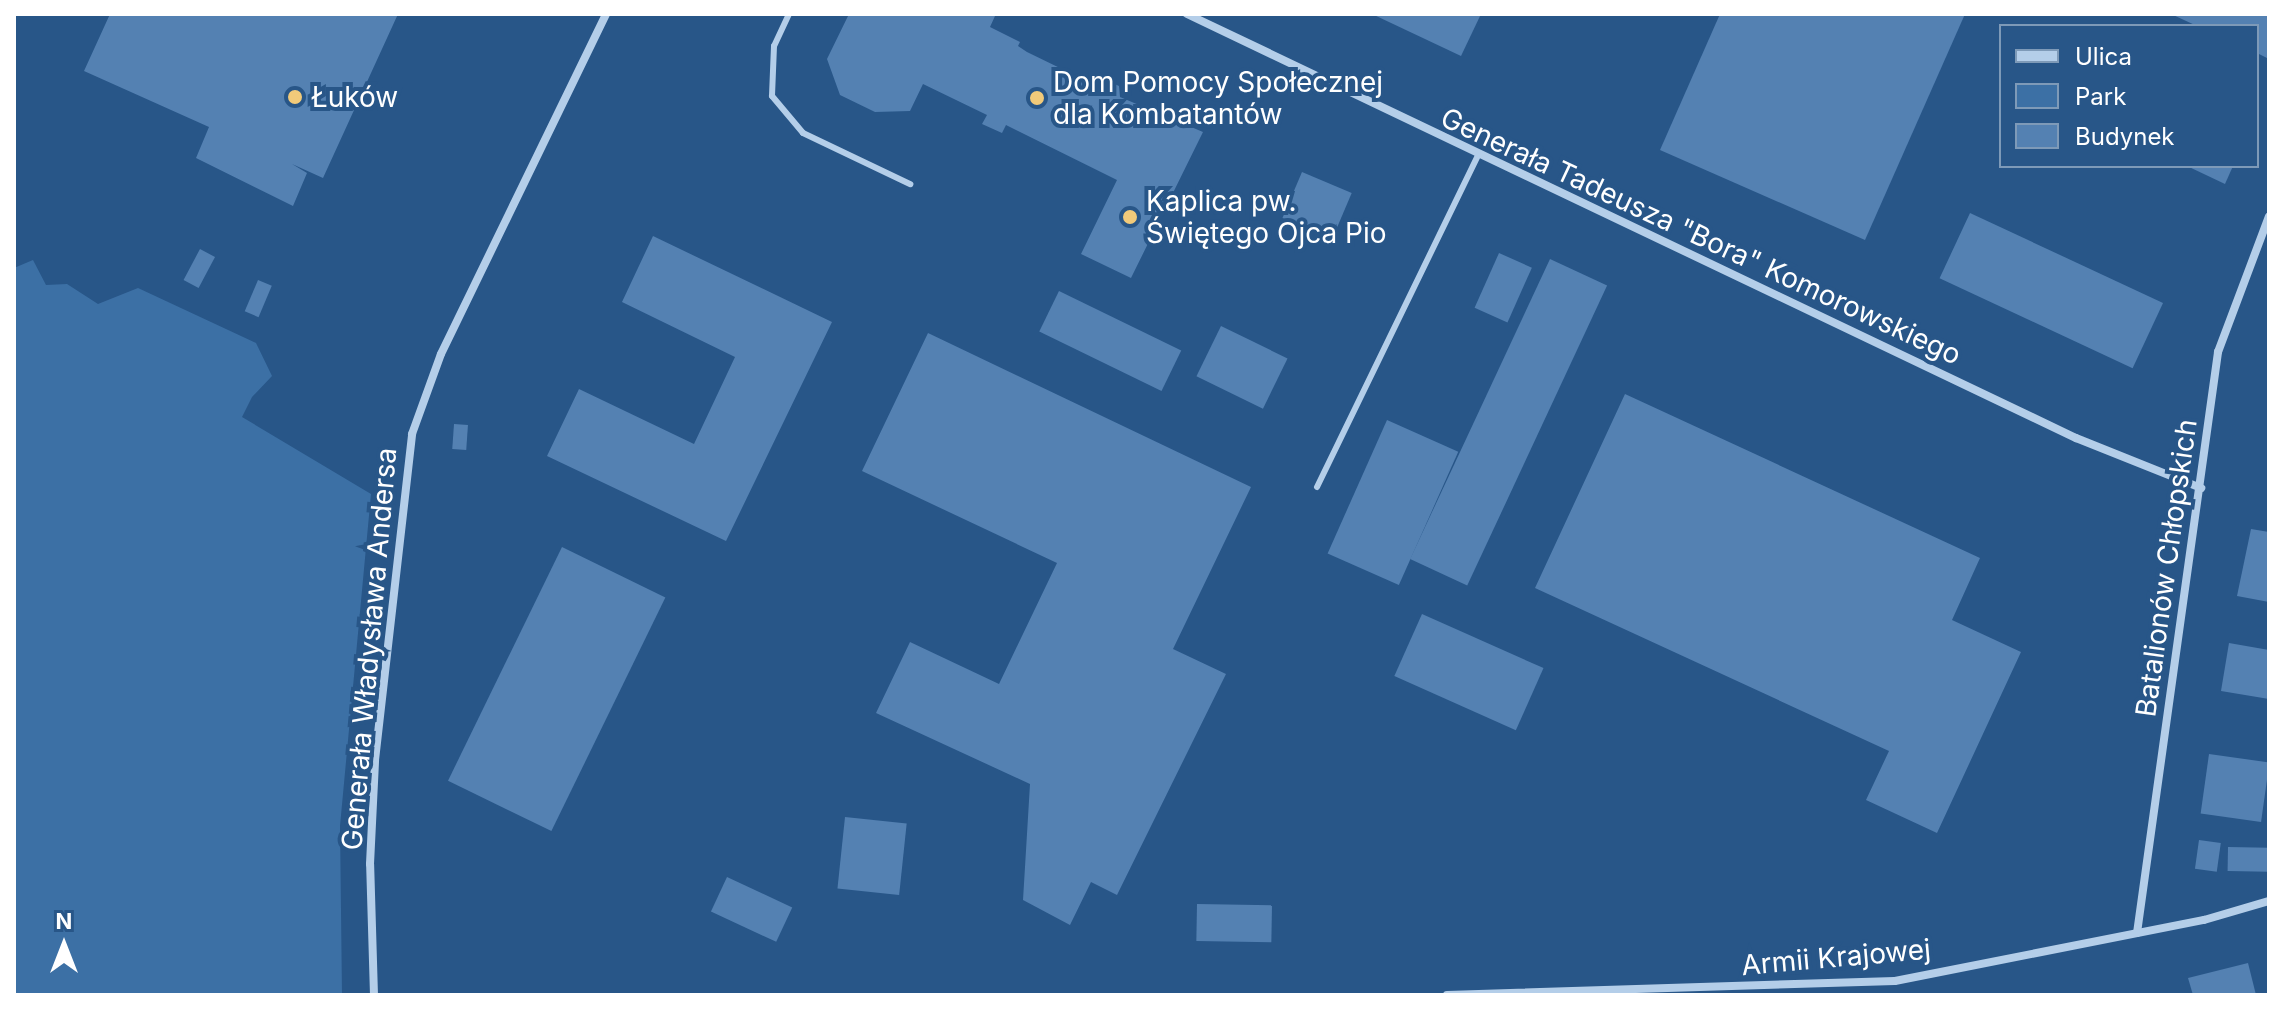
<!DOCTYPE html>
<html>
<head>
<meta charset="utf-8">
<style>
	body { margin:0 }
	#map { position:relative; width:2283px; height:1009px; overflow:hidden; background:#285688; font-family:Inter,sans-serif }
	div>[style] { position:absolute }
	.green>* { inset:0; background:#3c70a5 }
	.building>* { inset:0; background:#5481b2; transform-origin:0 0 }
	.lane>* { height:6px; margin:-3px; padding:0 3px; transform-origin:3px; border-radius:3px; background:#b4cee9 }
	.street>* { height:8px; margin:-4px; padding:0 4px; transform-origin:4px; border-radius:4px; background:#b4cee9 }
	.dots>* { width:22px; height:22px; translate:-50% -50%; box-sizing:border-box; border:4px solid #285688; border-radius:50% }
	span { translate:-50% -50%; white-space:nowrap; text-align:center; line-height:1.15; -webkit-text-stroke:8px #285688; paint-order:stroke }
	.poi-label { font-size:28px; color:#fff }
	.left { translate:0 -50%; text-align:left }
	.street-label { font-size:28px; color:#fff }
	.frame { position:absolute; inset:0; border:16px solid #fff; pointer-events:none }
	.legend { position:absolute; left:1999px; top:24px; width:260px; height:144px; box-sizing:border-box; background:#285688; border:2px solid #7e9ab8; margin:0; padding:10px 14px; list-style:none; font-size:24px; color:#fff }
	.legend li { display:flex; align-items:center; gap:16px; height:40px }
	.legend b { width:40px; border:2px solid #7e9ab8 }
	.north { position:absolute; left:24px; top:905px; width:80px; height:80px; -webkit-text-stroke:6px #285688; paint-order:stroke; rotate:0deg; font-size:22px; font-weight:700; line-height:32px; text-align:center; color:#fff }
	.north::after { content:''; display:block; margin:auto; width:28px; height:36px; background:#fff; clip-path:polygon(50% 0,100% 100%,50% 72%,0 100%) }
</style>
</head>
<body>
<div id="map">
	<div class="green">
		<div style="clip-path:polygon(33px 260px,46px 285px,67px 284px,98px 304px,138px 288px,256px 343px,272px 376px,252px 397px,242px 417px,371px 494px,340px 826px,342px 995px,14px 995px,14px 268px)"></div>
	</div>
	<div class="building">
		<div style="clip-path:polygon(110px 14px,398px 14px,323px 178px,292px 164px,307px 173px,293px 206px,196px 158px,209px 127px,84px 71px)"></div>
		<div style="clip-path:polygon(849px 14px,990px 14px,995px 16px,990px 27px,1020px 42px,1018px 46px,1027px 52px,1101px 88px,1110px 82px,1119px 86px,1120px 97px,1203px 132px,1131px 278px,1081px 254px,1117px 180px,1006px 125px,1002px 133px,982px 124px,987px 115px,923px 84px,910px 111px,875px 112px,840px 95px,827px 59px)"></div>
		<div style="clip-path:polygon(1372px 14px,1481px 14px,1461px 56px)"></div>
		<div style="clip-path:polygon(1720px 14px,1965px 14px,1865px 240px,1660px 150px)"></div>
		<div style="clip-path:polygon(2171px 14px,2269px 14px,2269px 59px,2257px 53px,2257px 26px,2197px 26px)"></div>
		<div style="clip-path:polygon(2187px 166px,2233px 166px,2225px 184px)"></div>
		<div style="left:1302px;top:172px;width:54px;height:50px;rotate:23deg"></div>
		<div style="left:1970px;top:213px;width:213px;height:72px;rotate:25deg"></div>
		<div style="clip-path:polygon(653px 236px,832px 322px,726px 541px,547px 456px,579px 389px,694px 444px,735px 357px,622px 302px)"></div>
		<div style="left:200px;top:249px;width:17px;height:35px;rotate:28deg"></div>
		<div style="left:1499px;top:253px;width:36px;height:60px;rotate:24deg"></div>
		<div style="left:1550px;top:259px;width:63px;height:331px;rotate:25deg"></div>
		<div style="left:258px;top:280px;width:15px;height:34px;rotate:23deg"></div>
		<div style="left:1059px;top:291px;width:136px;height:45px;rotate:26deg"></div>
		<div style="left:1221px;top:326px;width:74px;height:56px;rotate:26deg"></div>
		<div style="clip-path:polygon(928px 333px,1251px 487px,1173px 649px,1226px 674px,1117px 895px,1091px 882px,1070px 925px,1023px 900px,1030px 784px,876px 713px,910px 642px,999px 684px,1057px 563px,862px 471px)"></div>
		<div style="clip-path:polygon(1625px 394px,1980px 558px,1952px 620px,2021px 652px,1937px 833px,1866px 800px,1889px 751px,1535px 588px)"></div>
		<div style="left:1387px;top:420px;width:78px;height:146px;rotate:24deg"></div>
		<div style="left:454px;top:424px;width:14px;height:25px;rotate:4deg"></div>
		<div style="clip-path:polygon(2251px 529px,2269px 532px,2269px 602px,2237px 596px)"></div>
		<div style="left:562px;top:547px;width:115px;height:260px;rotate:26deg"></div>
		<div style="left:1422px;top:614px;width:133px;height:68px;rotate:24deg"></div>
		<div style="clip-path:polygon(2229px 643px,2269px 650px,2269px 699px,2221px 691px)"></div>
		<div style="left:2209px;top:754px;width:61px;height:60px;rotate:8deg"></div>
		<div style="left:845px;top:817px;width:62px;height:72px;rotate:6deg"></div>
		<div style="left:2199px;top:840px;width:22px;height:29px;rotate:8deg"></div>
		<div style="left:2228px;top:847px;width:41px;height:24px;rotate:1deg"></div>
		<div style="left:727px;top:877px;width:72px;height:38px;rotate:25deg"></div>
		<div style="left:1197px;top:904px;width:75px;height:37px;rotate:1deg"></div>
		<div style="clip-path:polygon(2248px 963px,2256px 995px,2193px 995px,2188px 978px)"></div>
	</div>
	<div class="lane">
		<div style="left:789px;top:14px;width:35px;rotate:115deg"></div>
		<div style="left:774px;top:46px;width:50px;rotate:92.3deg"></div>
		<div style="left:772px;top:96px;width:48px;rotate:50deg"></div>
		<div style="left:803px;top:133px;width:119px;rotate:25.5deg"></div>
		<div style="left:1317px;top:487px;width:370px;rotate:-64.1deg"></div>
	</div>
	<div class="street">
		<div style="left:1187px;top:14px;width:985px;rotate:25.5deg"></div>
		<div style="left:2076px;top:438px;width:135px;rotate:21.8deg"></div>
		<div style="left:2137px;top:933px;width:587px;rotate:-82.06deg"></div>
		<div style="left:2218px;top:352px;width:145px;rotate:-69.4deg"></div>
		<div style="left:374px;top:995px;width:131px;rotate:-91.7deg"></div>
		<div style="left:370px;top:864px;width:104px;rotate:-87.2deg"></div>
		<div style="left:375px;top:760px;width:328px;rotate:-83.5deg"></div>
		<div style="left:412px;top:434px;width:85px;rotate:-70.1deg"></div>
		<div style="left:441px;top:354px;width:378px;rotate:-64.1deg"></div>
		<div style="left:1447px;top:995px;width:448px;rotate:-1.8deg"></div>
		<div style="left:1895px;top:981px;width:315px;rotate:-11.2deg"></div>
		<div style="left:2204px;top:920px;width:68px;rotate:-16.3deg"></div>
	</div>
	<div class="dots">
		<div style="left:295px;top:97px;background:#f1ca7a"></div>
		<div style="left:1037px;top:98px;background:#f1ca7a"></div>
		<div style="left:1130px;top:217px;background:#f1ca7a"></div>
	</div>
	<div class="poi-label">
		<span class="left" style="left:1053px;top:98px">Dom Pomocy Społecznej<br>dla Kombatantów</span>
		<span class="left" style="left:311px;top:97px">Łuków</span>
		<span class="left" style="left:1146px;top:217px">Kaplica pw.<br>Świętego Ojca Pio</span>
	</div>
	<div class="street-label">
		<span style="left:1701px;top:236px;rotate:25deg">Generała Tadeusza "Bora" Komorowskiego</span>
		<span style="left:2166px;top:568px;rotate:-82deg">Batalionów Chłopskich</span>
		<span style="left:369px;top:649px;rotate:-85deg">Generała Władysława Andersa</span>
		<span style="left:1836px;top:957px;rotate:-5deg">Armii Krajowej</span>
	</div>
	<div class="frame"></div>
	<ul class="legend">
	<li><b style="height:10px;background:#b4cee9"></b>Ulica</li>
	<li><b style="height:22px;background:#3c70a5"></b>Park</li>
	<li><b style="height:22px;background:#5481b2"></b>Budynek</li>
	</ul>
	<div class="north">N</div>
</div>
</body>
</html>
